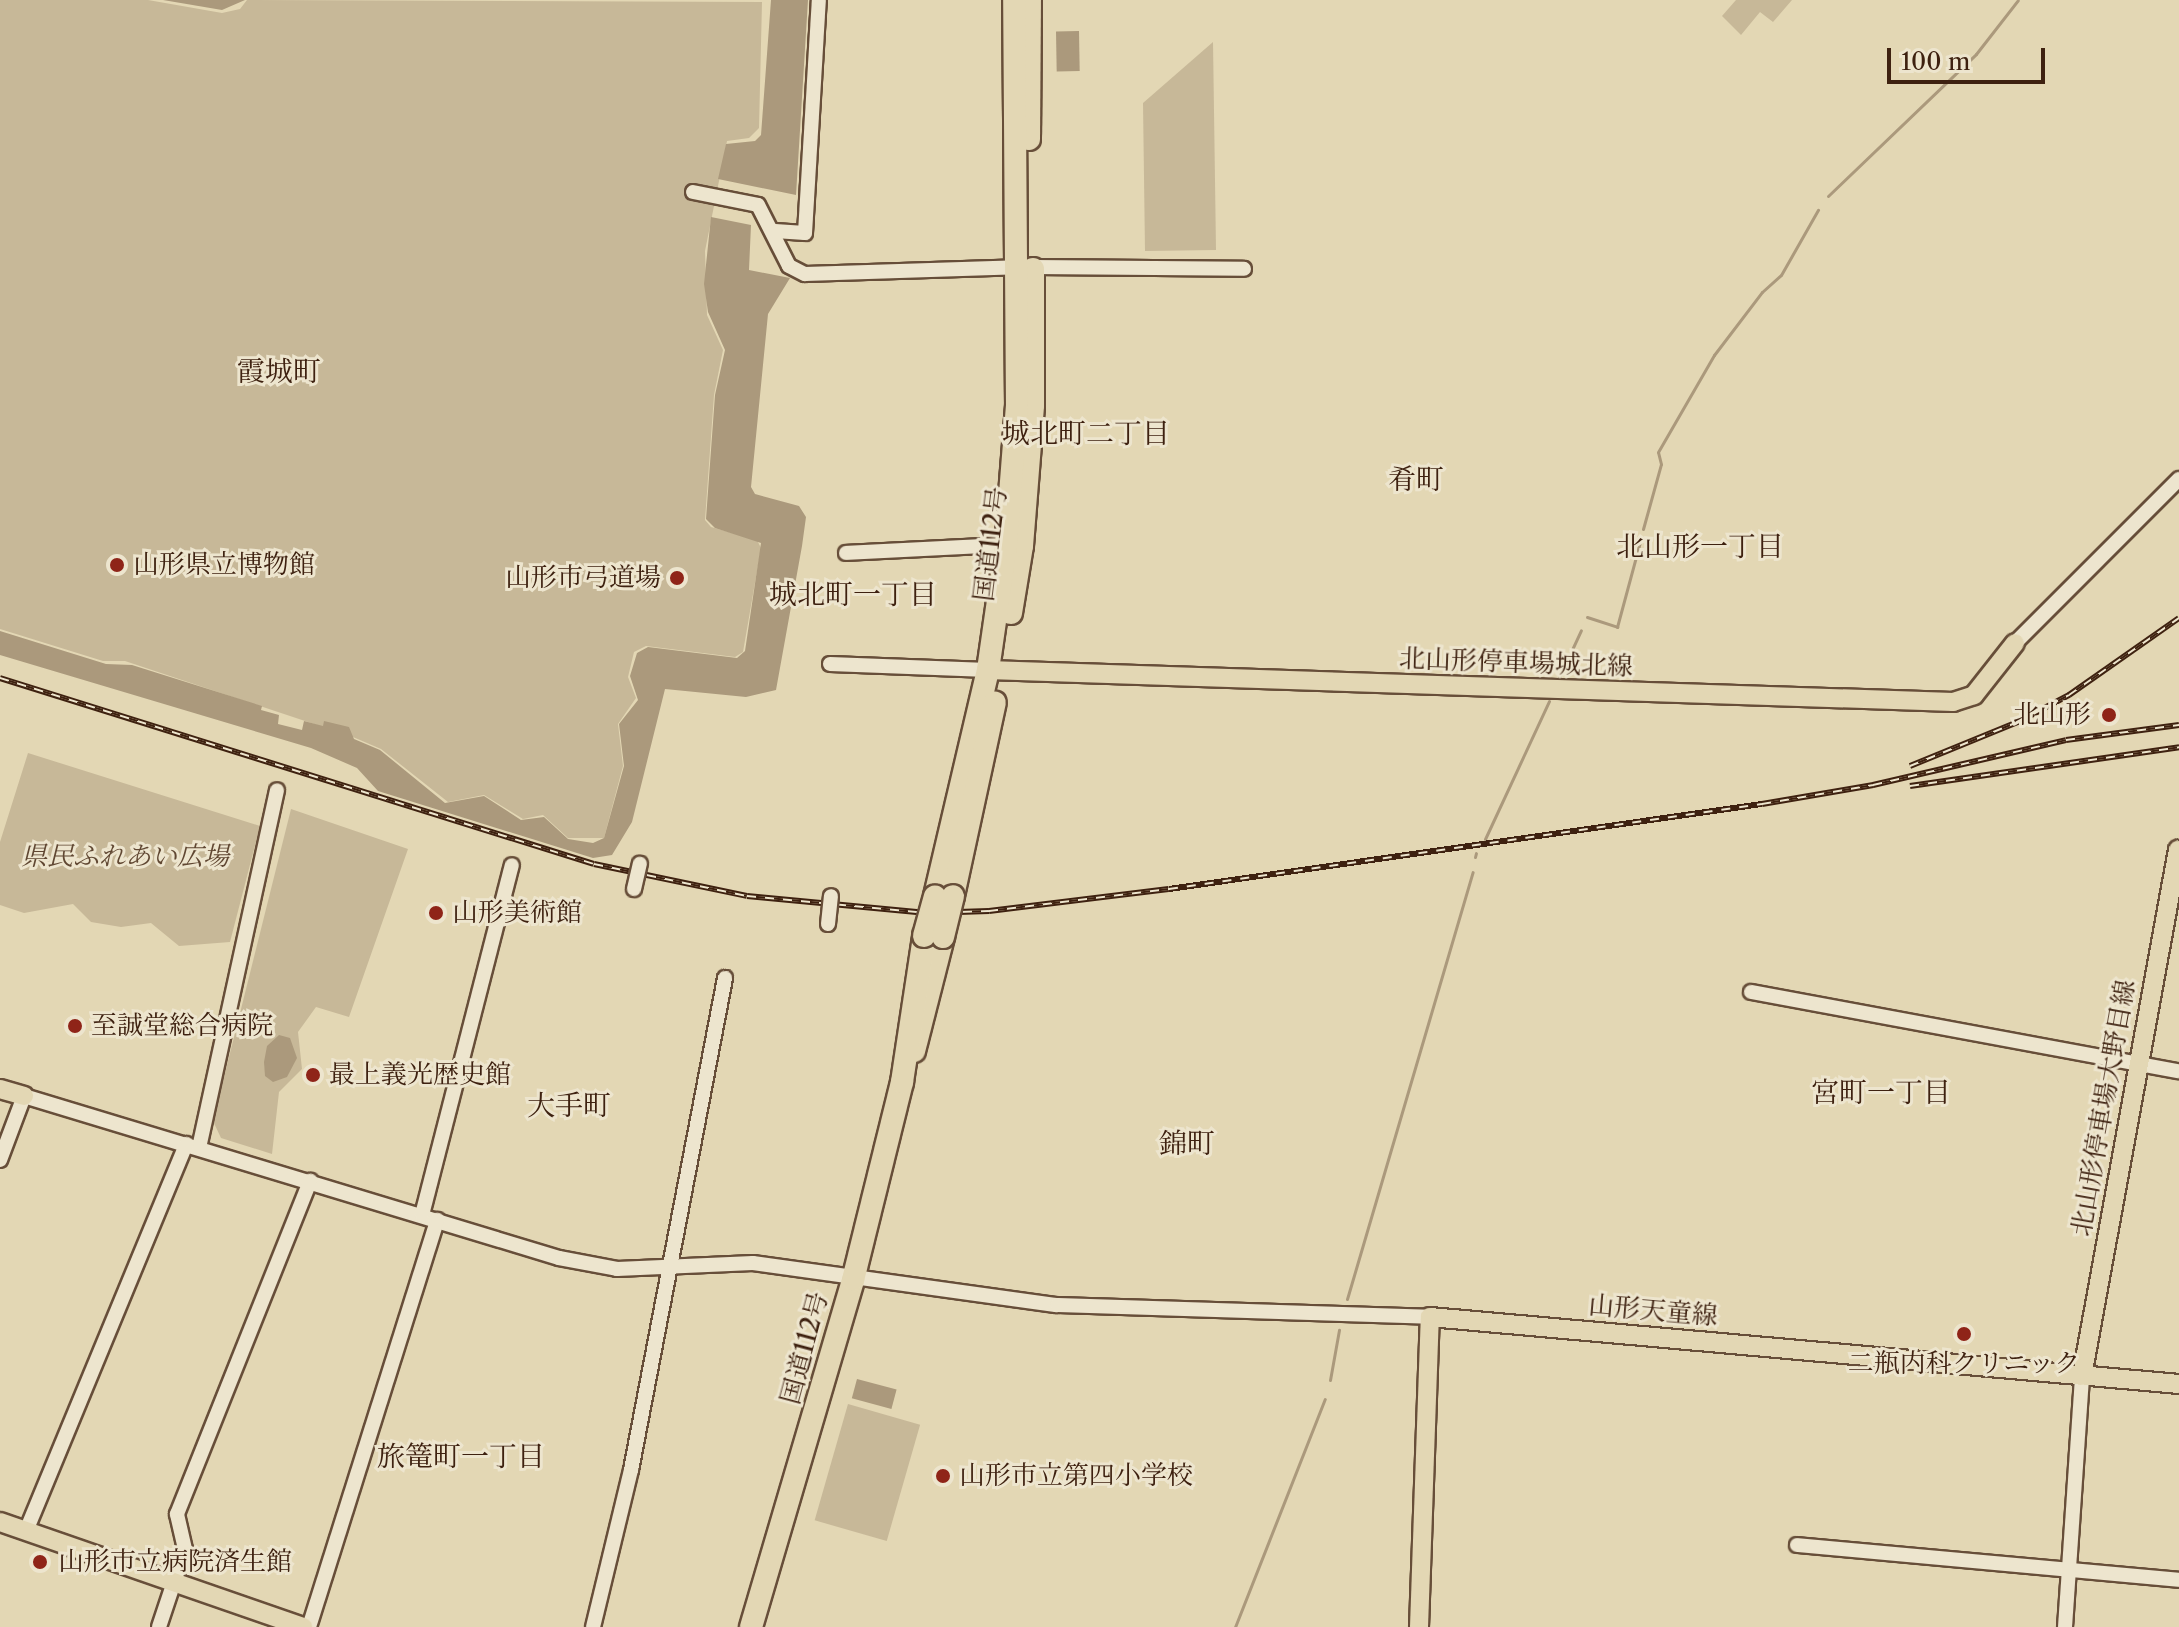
<!DOCTYPE html>
<html>
<head>
<meta charset="utf-8">
<style>
	body { margin:0 }
	#map { position:relative; width:2179px; height:1627px; overflow:hidden; background:#e3d7b4; font-family:"Libre Caslon Text","Noto Serif JP",serif }
	div>[style] { position:absolute }
	.green>* { inset:0; background:#c7b898; transform-origin:0 0 }
	.water>* { inset:0; background:#ab997c; transform-origin:0 0 }
	.stream>* { height:3px; margin:-1.5px; padding:0 1.5px; transform-origin:1.5px; border-radius:1.5px; background:#ab997c }
	.roads { filter:drop-shadow(2px 0 #674e39) drop-shadow(-2px 0 #674e39) drop-shadow(0 2px #674e39) drop-shadow(0 -2px #674e39) }
	.minor>* { height:14px; margin:-7px; padding:0 7px; transform-origin:7px; border-radius:7px; background:#ede5ce }
	.major>* { height:18px; margin:-9px; padding:0 9px; transform-origin:9px; border-radius:9px; background:#e3d7b4 }
	.highway>* { height:22px; margin:-11px; padding:0 11px; transform-origin:11px; border-radius:11px; background:#e3d7b4 }
	.rail>* { height:6px; margin-top:-3px; transform-origin:0; background:repeating-linear-gradient(90deg,#ede5ce 0 9px,#3e2110 0 18px); box-sizing:border-box; border-block:2px solid #3e2110 }
	.bridges { filter:drop-shadow(2px 0 #674e39) drop-shadow(-2px 0 #674e39) drop-shadow(0 2px #674e39) drop-shadow(0 -2px #674e39) }
	.minor-bridge>* { height:14px; margin:-7px; padding:0 7px; transform-origin:7px; border-radius:7px; background:#ede5ce }
	.highway-bridge>* { height:22px; margin:-11px; padding:0 11px; transform-origin:11px; border-radius:11px; background:#e3d7b4 }
	.dots>* { width:22px; height:22px; translate:-50% -50%; box-sizing:border-box; border:4px solid #ede5ce; border-radius:50% }
	span { translate:-50% -50%; white-space:nowrap; text-align:center; line-height:1.15; -webkit-text-stroke:6px #ede5ce; paint-order:stroke }
	.street-label { font-size:26px; color:#3e2110 }
	.poi-label { font-size:26px; color:#3e2110 }
	.left { translate:0 -50%; text-align:left }
	.right { translate:-100% -50%; text-align:right }
	.park-label { font-size:26px; color:#604732; font-style:italic }
	.neighbourhood-label { font-size:28px; color:#3e2110 }
	.scale { position:absolute; left:1887px; top:48px; width:158px; height:36px; box-sizing:border-box; border:4px solid #3e2110; border-top:0; padding-left:10px; font-size:24px; line-height:28px; white-space:nowrap; color:#3e2110; -webkit-text-stroke:6px #ede5ce; paint-order:stroke }
</style>
</head>
<body>
<div id="map">
	<div class="green">
		<div style="clip-path:polygon(0 0,148px 0,222px 13px,240px 9px,247px 0,762px 2px,759px 128px,749px 138px,727px 141px,705px 251px,707px 315px,723px 350px,714px 395px,705px 520px,711px 527px,757px 540px,761px 548px,743px 652px,735px 657px,646px 646px,634px 652px,628px 677px,636px 698px,618px 724px,623px 766px,604px 838px,568px 838px,543px 815px,523px 819px,484px 795px,448px 802px,381px 749px,353px 737px,125px 661px,103px 661px,0 629px)"></div>
		<div style="clip-path:polygon(1736px 0,1792px 0,1773px 22px,1760px 12px,1741px 35px,1722px 16px)"></div>
		<div style="clip-path:polygon(1213px 42px,1216px 250px,1145px 251px,1143px 103px)"></div>
		<div style="clip-path:polygon(28px 753px,260px 826px,230px 942px,179px 946px,151px 923px,121px 927px,91px 922px,73px 904px,24px 913px,0 905px,0 842px)"></div>
		<div style="clip-path:polygon(291px 809px,408px 849px,349px 1017px,316px 1007px,298px 1032px,302px 1069px,279px 1092px,272px 1154px,221px 1138px,213px 1121px)"></div>
		<div style="left:848px;top:1404px;width:75px;height:121px;rotate:16deg"></div>
	</div>
	<div class="water">
		<div style="clip-path:polygon(163px 0,245px 0,222px 10px)"></div>
		<div style="clip-path:polygon(771px 0,808px 0,796px 195px,718px 179px,726px 144px,755px 141px,761px 135px)"></div>
		<div style="left:1079px;top:31px;width:40px;height:23px;rotate:89deg"></div>
		<div style="clip-path:polygon(711px 217px,751px 225px,749px 270px,790px 278px,768px 314px,751px 487px,755px 494px,799px 506px,806px 517px,802px 546px,776px 690px,746px 697px,665px 689px,632px 822px,612px 855px,593px 858px,378px 791px,357px 768px,311px 748px,0 655px,0 631px,106px 664px,132px 665px,262px 706px,261px 710px,279px 715px,278px 724px,302px 730px,304px 721px,323px 726px,324px 721px,349px 727px,354px 739px,380px 750px,445px 803px,484px 796px,521px 820px,544px 817px,568px 839px,593px 843px,604px 838px,624px 766px,619px 724px,638px 700px,630px 676px,637px 653px,648px 647px,737px 658px,745px 651px,761px 543px,715px 528px,706px 519px,715px 395px,725px 350px,708px 312px,704px 284px)"></div>
		<div style="clip-path:polygon(279px 1035px,290px 1038px,297px 1058px,287px 1077px,273px 1082px,265px 1076px,264px 1062px,267px 1046px)"></div>
		<div style="left:857px;top:1379px;width:41px;height:20px;rotate:15deg"></div>
	</div>
	<div class="stream">
		<div style="left:1828px;top:196px;width:205px;rotate:-43.8deg"></div>
		<div style="left:1976px;top:54px;width:68px;rotate:-52.1deg"></div>
		<div style="left:1643px;top:529px;width:67px;rotate:-74.5deg"></div>
		<div style="left:1661px;top:464px;width:12px;rotate:-104deg"></div>
		<div style="left:1658px;top:452px;width:112px;rotate:-60deg"></div>
		<div style="left:1714px;top:355px;width:79px;rotate:-52.7deg"></div>
		<div style="left:1762px;top:292px;width:25px;rotate:-42deg"></div>
		<div style="left:1781px;top:275px;width:75px;rotate:-60.4deg"></div>
		<div style="left:1587px;top:617px;width:32px;rotate:18deg"></div>
		<div style="left:1617px;top:627px;width:88px;rotate:-74.9deg"></div>
		<div style="left:1557px;top:682px;width:57px;rotate:-65.2deg"></div>
		<div style="left:1485px;top:839px;width:152px;rotate:-65.1deg"></div>
		<div style="left:1475px;top:857px;width:4px;rotate:-76deg"></div>
		<div style="left:1347px;top:1299px;width:445px;rotate:-73.6deg"></div>
		<div style="left:1330px;top:1380px;width:51px;rotate:-79.8deg"></div>
		<div style="left:1235px;top:1627px;width:245px;rotate:-68.5deg"></div>
	</div>
	<div class="roads">
		<div class="minor">
			<div style="left:693px;top:192px;width:66px;rotate:11.3deg"></div>
			<div style="left:758px;top:205px;width:68px;rotate:63.1deg"></div>
			<div style="left:789px;top:266px;width:18px;rotate:27deg"></div>
			<div style="left:805px;top:274px;width:228px;rotate:-1.8deg"></div>
			<div style="left:1033px;top:267px;width:211px;rotate:0.5deg"></div>
			<div style="left:775px;top:231px;width:30px;rotate:4deg"></div>
			<div style="left:805px;top:233px;width:233px;rotate:-86.6deg"></div>
			<div style="left:846px;top:553px;width:160px;rotate:-2.9deg"></div>
			<div style="left:2015px;top:643px;width:232px;rotate:-45deg"></div>
			<div style="left:830px;top:664px;width:158px;rotate:2.2deg"></div>
			<div style="left:1751px;top:992px;width:435px;rotate:10.5deg"></div>
			<div style="left:199px;top:1148px;width:366px;rotate:-77.7deg"></div>
			<div style="left:0;top:1160px;width:68px;rotate:-69.4deg"></div>
			<div style="left:24px;top:1096px;width:559px;rotate:16.85deg"></div>
			<div style="left:559px;top:1258px;width:59px;rotate:10.7deg"></div>
			<div style="left:617px;top:1269px;width:136px;rotate:-2.5deg"></div>
			<div style="left:753px;top:1263px;width:307px;rotate:7.9deg"></div>
			<div style="left:1057px;top:1305px;width:373px;rotate:1.8deg"></div>
			<div style="left:422px;top:1215px;width:361px;rotate:-75.6deg"></div>
			<div style="left:26px;top:1531px;width:419px;rotate:-67.5deg"></div>
			<div style="left:1797px;top:1545px;width:384px;rotate:5.2deg"></div>
			<div style="left:159px;top:1627px;width:82px;rotate:-71.6deg"></div>
			<div style="left:185px;top:1549px;width:36px;rotate:-103deg"></div>
			<div style="left:177px;top:1514px;width:359px;rotate:-68.2deg"></div>
			<div style="left:309px;top:1627px;width:427px;rotate:-72.5deg"></div>
			<div style="left:593px;top:1627px;width:162px;rotate:-76.4deg"></div>
			<div style="left:631px;top:1470px;width:501px;rotate:-79.18deg"></div>
			<div style="left:2065px;top:1627px;width:252px;rotate:-86.1deg"></div>
		</div>
		<div class="major">
			<div style="left:988px;top:670px;width:966px;rotate:1.9deg"></div>
			<div style="left:1953px;top:702px;width:22px;rotate:-18deg"></div>
			<div style="left:1974px;top:695px;width:66px;rotate:-51.7deg"></div>
			<div style="left:0;top:1089px;width:25px;rotate:16deg"></div>
			<div style="left:2082px;top:1376px;width:535px;rotate:-79.66deg"></div>
			<div style="left:0;top:1522px;width:321px;rotate:19.1deg"></div>
			<div style="left:1419px;top:1627px;width:310px;rotate:-88deg"></div>
			<div style="left:1430px;top:1317px;width:752px;rotate:5.11deg"></div>
		</div>
		<div class="highway">
			<div style="left:1029px;top:139px;width:139px;rotate:-89.6deg"></div>
			<div style="left:1011px;top:613px;width:68px;rotate:-80.7deg"></div>
			<div style="left:1022px;top:546px;width:141px;rotate:-85.5deg"></div>
			<div style="left:1033px;top:405px;width:136px;rotate:-90deg"></div>
			<div style="left:935px;top:896px;width:232px;rotate:-76.8deg"></div>
			<div style="left:988px;top:670px;width:126px;rotate:-81.8deg"></div>
			<div style="left:1006px;top:545px;width:139px;rotate:-85.5deg"></div>
			<div style="left:1017px;top:406px;width:406px;rotate:-90.4deg"></div>
			<div style="left:953px;top:896px;width:198px;rotate:-77.8deg"></div>
			<div style="left:914px;top:1051px;width:118px;rotate:-75.7deg"></div>
			<div style="left:751px;top:1627px;width:362px;rotate:-73.6deg"></div>
			<div style="left:853px;top:1280px;width:204px;rotate:-76.1deg"></div>
			<div style="left:902px;top:1082px;width:148px;rotate:-81.4deg"></div>
		</div>
	</div>
	<div class="rail">
		<div style="left:0;top:678px;width:622px;rotate:17.39deg"></div>
		<div style="left:594px;top:864px;width:156px;rotate:11.8deg"></div>
		<div style="left:747px;top:896px;width:181px;rotate:5.4deg"></div>
		<div style="left:927px;top:913px;width:62px;rotate:-1.8deg"></div>
		<div style="left:989px;top:911px;width:181px;rotate:-7deg"></div>
		<div style="left:1169px;top:889px;width:599px;rotate:-8.16deg"></div>
		<div style="left:1762px;top:804px;width:113px;rotate:-9.7deg"></div>
		<div style="left:1873px;top:785px;width:198px;rotate:-13.1deg"></div>
		<div style="left:2066px;top:740px;width:114px;rotate:-7.6deg"></div>
		<div style="left:1910px;top:766px;width:117px;rotate:-22.2deg"></div>
		<div style="left:2018px;top:722px;width:58px;rotate:-27.9deg"></div>
		<div style="left:2069px;top:695px;width:134px;rotate:-35deg"></div>
		<div style="left:1910px;top:786px;width:272px;rotate:-8.2deg"></div>
	</div>
	<div class="bridges">
		<div class="minor-bridge">
			<div style="left:634px;top:889px;width:26px;rotate:-77deg"></div>
			<div style="left:828px;top:924px;width:28px;rotate:-84deg"></div>
		</div>
		<div class="highway-bridge">
			<div style="left:924px;top:936px;width:41px;rotate:-74.6deg"></div>
			<div style="left:943px;top:937px;width:42px;rotate:-76.3deg"></div>
		</div>
	</div>
	<div class="dots">
		<div style="left:117px;top:565px;background:#8f2418"></div>
		<div style="left:677px;top:578px;background:#8f2418"></div>
		<div style="left:2109px;top:715px;background:#8f2418"></div>
		<div style="left:436px;top:913px;background:#8f2418"></div>
		<div style="left:75px;top:1026px;background:#8f2418"></div>
		<div style="left:313px;top:1075px;background:#8f2418"></div>
		<div style="left:1964px;top:1334px;background:#8f2418"></div>
		<div style="left:943px;top:1476px;background:#8f2418"></div>
		<div style="left:40px;top:1562px;background:#8f2418"></div>
	</div>
	<div class="street-label">
		<span style="left:991px;top:544px;rotate:-83deg">国道112号</span>
		<span style="left:1516px;top:663px;rotate:2deg">北山形停車場城北線</span>
		<span style="left:2104px;top:1108px;rotate:-80deg">北山形停車場大野目線</span>
		<span style="left:1653px;top:1311px;rotate:5deg">山形天童線</span>
		<span style="left:805px;top:1348px;rotate:-75deg">国道112号</span>
	</div>
	<div class="poi-label">
		<span class="left" style="left:133px;top:565px">山形県立博物館</span>
		<span class="right" style="left:661px;top:578px">山形市弓道場</span>
		<span class="right" style="left:2091px;top:715px">北山形</span>
		<span class="left" style="left:452px;top:913px">山形美術館</span>
		<span class="left" style="left:91px;top:1026px">至誠堂総合病院</span>
		<span class="left" style="left:329px;top:1075px">最上義光歴史館</span>
		<span style="left:1964px;top:1364px">二瓶内科クリニック</span>
		<span class="left" style="left:959px;top:1476px">山形市立第四小学校</span>
		<span class="left" style="left:58px;top:1562px">山形市立病院済生館</span>
	</div>
	<div class="park-label">
		<span style="left:125px;top:857px">県民ふれあい広場</span>
	</div>
	<div class="neighbourhood-label">
		<span style="left:279px;top:371px">霞城町</span>
		<span style="left:1086px;top:433px">城北町二丁目</span>
		<span style="left:1416px;top:479px">肴町</span>
		<span style="left:1700px;top:546px">北山形一丁目</span>
		<span style="left:853px;top:594px">城北町一丁目</span>
		<span style="left:1881px;top:1092px">宮町一丁目</span>
		<span style="left:569px;top:1105px">大手町</span>
		<span style="left:1187px;top:1143px">錦町</span>
		<span style="left:461px;top:1456px">旅篭町一丁目</span>
	</div>
	<div class="scale">100 m</div>
</div>
</body>
</html>
